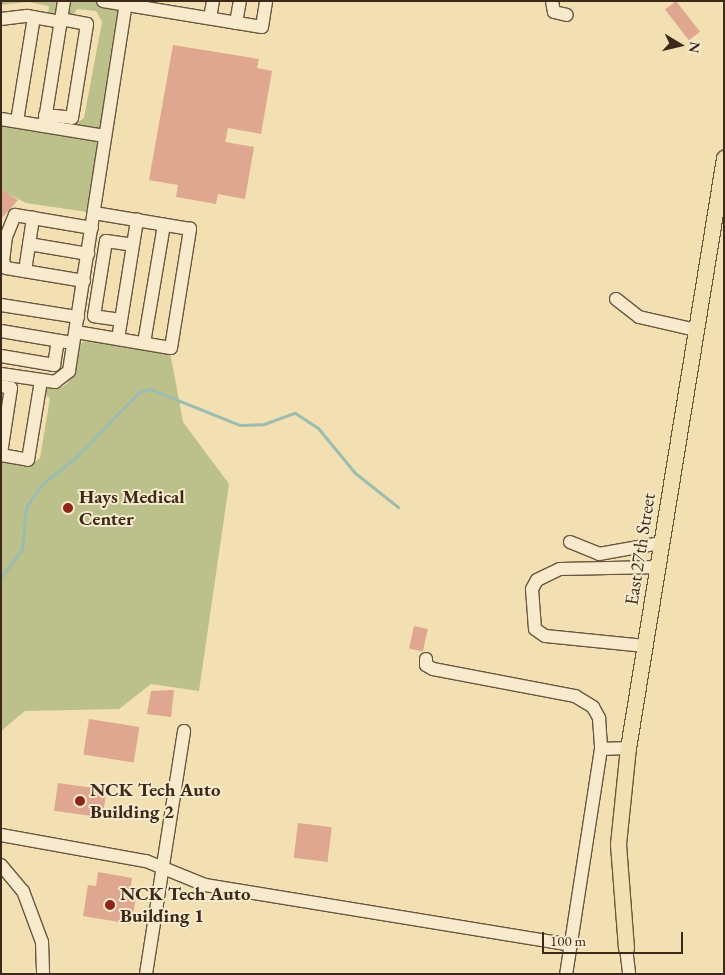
<!DOCTYPE html>
<html>
<head>
<meta charset="utf-8">
<style>
	body { margin:0 }
	#map { position:relative; width:725px; height:975px; overflow:hidden; background:#f2dfb2; font-family:"EB Garamond",serif }
	div>[style] { position:absolute }
	.green>* { inset:0; background:#bcc18b }
	.stream>* { height:3px; margin:-1.5px; padding:0 1.5px; transform-origin:1.5px; border-radius:1.5px; background:#9bbcaf }
	.building>* { inset:0; background:#dfa690; transform-origin:0 0 }
	.roads { filter:drop-shadow(1px 0 #6a563f) drop-shadow(-1px 0 #6a563f) drop-shadow(0 1px #6a563f) drop-shadow(0 -1px #6a563f) }
	.minor>* { height:12px; margin:-6px; padding:0 6px; transform-origin:6px; border-radius:6px; background:#f7eacd }
	.major>* { height:15px; margin:-7.5px; padding:0 7.5px; transform-origin:7.5px; border-radius:7.5px; background:#f2dfb2 }
	.dots>* { width:14px; height:14px; translate:-50% -50%; box-sizing:border-box; border:2px solid #f7eacd; border-radius:50% }
	span { translate:-50% -50%; white-space:nowrap; text-align:center; line-height:1.15; -webkit-text-stroke:4px #f7eacd; paint-order:stroke }
	.poi-label { font-size:19px; color:#3d2919; font-weight:700 }
	.left { translate:0 -50%; text-align:left }
	.street-label { font-size:19px; color:#3d2919 }
	.frame { position:absolute; inset:0; border:2px solid #3d2919; pointer-events:none }
	.north { position:absolute; left:655px; top:20px; width:50px; height:50px; -webkit-text-stroke:4px #f7eacd; paint-order:stroke; rotate:99deg; font-size:14px; font-weight:700; line-height:20px; text-align:center; color:#3d2919 }
	.north::after { content:''; display:block; margin:auto; width:18px; height:22px; background:#3d2919; clip-path:polygon(50% 0,100% 100%,50% 72%,0 100%) }
	.scale { position:absolute; left:542px; top:932px; width:141px; height:22px; box-sizing:border-box; border:2px solid #3d2919; border-top:0; padding-left:6px; font-size:15px; line-height:18px; white-space:nowrap; color:#3d2919; -webkit-text-stroke:4px #f7eacd; paint-order:stroke }
</style>
</head>
<body>
<div id="map">
	<div class="green">
		<div style="clip-path:polygon(1px 1px,126px 1px,94px 213px,26px 203px,1px 190px,1px 119px,43px 126px,45px 116px,78px 122px,84px 118px,102px 22px,96px 11px,77px 9px,71px 18px,48px 14px,49px 6px,28px 2px,1px 5px)"></div>
		<div style="clip-path:polygon(86px 340px,170px 352px,183px 422px,229px 484px,199px 691px,151px 684px,119px 709px,25px 711px,1px 731px,1px 460px,32px 464px,40px 458px,50px 398px,43px 394px,44px 388px,59px 389px,68px 383px,79px 345px)"></div>
	</div>
	<div class="stream">
		<div style="left:1px;top:577px;width:35px;rotate:-53deg"></div>
		<div style="left:22px;top:549px;width:42px;rotate:-84.6deg"></div>
		<div style="left:26px;top:507px;width:28px;rotate:-55deg"></div>
		<div style="left:42px;top:484px;width:42px;rotate:-38.2deg"></div>
		<div style="left:75px;top:458px;width:92px;rotate:-45.9deg"></div>
		<div style="left:139px;top:392px;width:11px;rotate:-15deg"></div>
		<div style="left:150px;top:389px;width:97px;rotate:21.8deg"></div>
		<div style="left:240px;top:425px;width:24px;rotate:-2deg"></div>
		<div style="left:264px;top:424px;width:33px;rotate:-20deg"></div>
		<div style="left:295px;top:413px;width:27px;rotate:33deg"></div>
		<div style="left:318px;top:428px;width:58px;rotate:50.6deg"></div>
		<div style="left:355px;top:473px;width:55px;rotate:38.3deg"></div>
	</div>
	<div class="building">
		<div style="left:676px;top:1px;width:39px;height:14px;rotate:52deg"></div>
		<div style="clip-path:polygon(173px 45px,259px 59px,257px 68px,272px 71px,261px 134px,228px 128px,225px 142px,254px 147px,245px 199px,218px 194px,216px 204px,176px 197px,178px 185px,149px 180px)"></div>
		<div style="clip-path:polygon(1px 189px,18px 200px,1px 219px)"></div>
		<div style="left:414px;top:626px;width:14px;height:23px;rotate:12deg"></div>
		<div style="clip-path:polygon(174px 690px,171px 717px,147px 714px,151px 691px)"></div>
		<div style="left:89px;top:719px;width:51px;height:36px;rotate:9deg"></div>
		<div style="left:58px;top:783px;width:49px;height:28px;rotate:8deg"></div>
		<div style="left:298px;top:823px;width:34px;height:35px;rotate:7deg"></div>
		<div style="clip-path:polygon(98px 872px,132px 878px,130px 892px,137px 893px,131px 924px,83px 916px,88px 885px,96px 886px)"></div>
	</div>
	<div class="roads">
		<div class="minor">
			<div style="left:103px;top:1px;width:161px;rotate:9.3deg"></div>
			<div style="left:262px;top:27px;width:26px;rotate:-81deg"></div>
			<div style="left:552px;top:1px;width:11px;rotate:80deg"></div>
			<div style="left:554px;top:12px;width:13px;rotate:13deg"></div>
			<div style="left:210px;top:18px;width:17px;rotate:-80deg"></div>
			<div style="left:1px;top:19px;width:26px;rotate:-7deg"></div>
			<div style="left:27px;top:16px;width:34px;rotate:10deg"></div>
			<div style="left:236px;top:23px;width:22px;rotate:-80deg"></div>
			<div style="left:45px;top:115px;width:27px;rotate:6deg"></div>
			<div style="left:72px;top:118px;width:95px;rotate:-80.9deg"></div>
			<div style="left:87px;top:24px;width:26px;rotate:-169deg"></div>
			<div style="left:1px;top:119px;width:105px;rotate:9.3deg"></div>
			<div style="left:17px;top:121px;width:105px;rotate:-80.7deg"></div>
			<div style="left:44px;top:126px;width:127px;rotate:-80.9deg"></div>
			<div style="left:29px;top:244px;width:60px;rotate:9.6deg"></div>
			<div style="left:25px;top:271px;width:54px;rotate:-81.4deg"></div>
			<div style="left:84px;top:281px;width:79px;rotate:-170.5deg"></div>
			<div style="left:6px;top:268px;width:8px;rotate:-113deg"></div>
			<div style="left:3px;top:261px;width:24px;rotate:-83deg"></div>
			<div style="left:6px;top:237px;width:24px;rotate:-68deg"></div>
			<div style="left:15px;top:215px;width:78px;rotate:9.6deg"></div>
			<div style="left:616px;top:299px;width:29px;rotate:38deg"></div>
			<div style="left:639px;top:317px;width:58px;rotate:12.8deg"></div>
			<div style="left:1px;top:305px;width:78px;rotate:8.9deg"></div>
			<div style="left:121px;top:320px;width:27px;rotate:-172deg"></div>
			<div style="left:94px;top:316px;width:76px;rotate:-80.9deg"></div>
			<div style="left:106px;top:241px;width:27px;rotate:8deg"></div>
			<div style="left:1px;top:331px;width:66px;rotate:9.6deg"></div>
			<div style="left:76px;top:332px;width:96px;rotate:9.6deg"></div>
			<div style="left:171px;top:348px;width:121px;rotate:-80.9deg"></div>
			<div style="left:190px;top:229px;width:97px;rotate:-170.5deg"></div>
			<div style="left:118px;top:339px;width:121px;rotate:-80.9deg"></div>
			<div style="left:144px;top:343px;width:120px;rotate:-80.4deg"></div>
			<div style="left:1px;top:356px;width:54px;rotate:9.6deg"></div>
			<div style="left:54px;top:365px;width:24px;rotate:-81deg"></div>
			<div style="left:1px;top:374px;width:55px;rotate:8.4deg"></div>
			<div style="left:55px;top:382px;width:18px;rotate:-38deg"></div>
			<div style="left:69px;top:371px;width:374px;rotate:-81.2deg"></div>
			<div style="left:1px;top:386px;width:10px;rotate:11deg"></div>
			<div style="left:11px;top:388px;width:66px;rotate:98.7deg"></div>
			<div style="left:1px;top:455px;width:27px;rotate:10deg"></div>
			<div style="left:28px;top:460px;width:80px;rotate:-80.7deg"></div>
			<div style="left:570px;top:542px;width:31px;rotate:22deg"></div>
			<div style="left:599px;top:554px;width:63px;rotate:-10.1deg"></div>
			<div style="left:645px;top:646px;width:100px;rotate:-174.3deg"></div>
			<div style="left:545px;top:636px;width:12px;rotate:-145deg"></div>
			<div style="left:535px;top:629px;width:40px;rotate:-94.3deg"></div>
			<div style="left:532px;top:589px;width:10px;rotate:-61deg"></div>
			<div style="left:537px;top:580px;width:25px;rotate:-26deg"></div>
			<div style="left:560px;top:569px;width:98px;rotate:-1.2deg"></div>
			<div style="left:426px;top:659px;width:6px;rotate:90deg"></div>
			<div style="left:426px;top:665px;width:8px;rotate:30deg"></div>
			<div style="left:433px;top:669px;width:145px;rotate:10.8deg"></div>
			<div style="left:575px;top:696px;width:21px;rotate:31deg"></div>
			<div style="left:593px;top:707px;width:13px;rotate:61deg"></div>
			<div style="left:599px;top:718px;width:31px;rotate:86deg"></div>
			<div style="left:601px;top:749px;width:228px;rotate:98.8deg"></div>
			<div style="left:601px;top:749px;width:27px;rotate:-2deg"></div>
			<div style="left:1px;top:835px;width:147px;rotate:10.2deg"></div>
			<div style="left:146px;top:861px;width:64px;rotate:22.1deg"></div>
			<div style="left:205px;top:885px;width:371px;rotate:9.3deg"></div>
			<div style="left:1px;top:865px;width:34px;rotate:50deg"></div>
			<div style="left:23px;top:891px;width:54px;rotate:69.6deg"></div>
			<div style="left:42px;top:942px;width:32px;rotate:88deg"></div>
			<div style="left:626px;top:948px;width:26px;rotate:83deg"></div>
			<div style="left:146px;top:974px;width:246px;rotate:-81.1deg"></div>
		</div>
		<div class="major">
			<div style="left:626px;top:948px;width:104px;rotate:-94.4deg"></div>
			<div style="left:618px;top:844px;width:97px;rotate:-84.1deg"></div>
			<div style="left:628px;top:748px;width:598px;rotate:-80.76deg"></div>
		</div>
	</div>
	<div class="dots">
		<div style="left:68px;top:508px;background:#8f2418"></div>
		<div style="left:80px;top:801px;background:#8f2418"></div>
		<div style="left:110px;top:905px;background:#8f2418"></div>
	</div>
	<div class="poi-label">
		<span class="left" style="left:79px;top:508px">Hays Medical<br>Center</span>
		<span class="left" style="left:90px;top:801px">NCK Tech Auto<br>Building 2</span>
		<span class="left" style="left:120px;top:905px">NCK Tech Auto<br>Building 1</span>
	</div>
	<div class="street-label">
		<span style="left:640px;top:549px;rotate:-81deg">East 27th Street</span>
	</div>
	<div class="frame"></div>
	<div class="north">N</div>
	<div class="scale">100 m</div>
</div>
</body>
</html>
